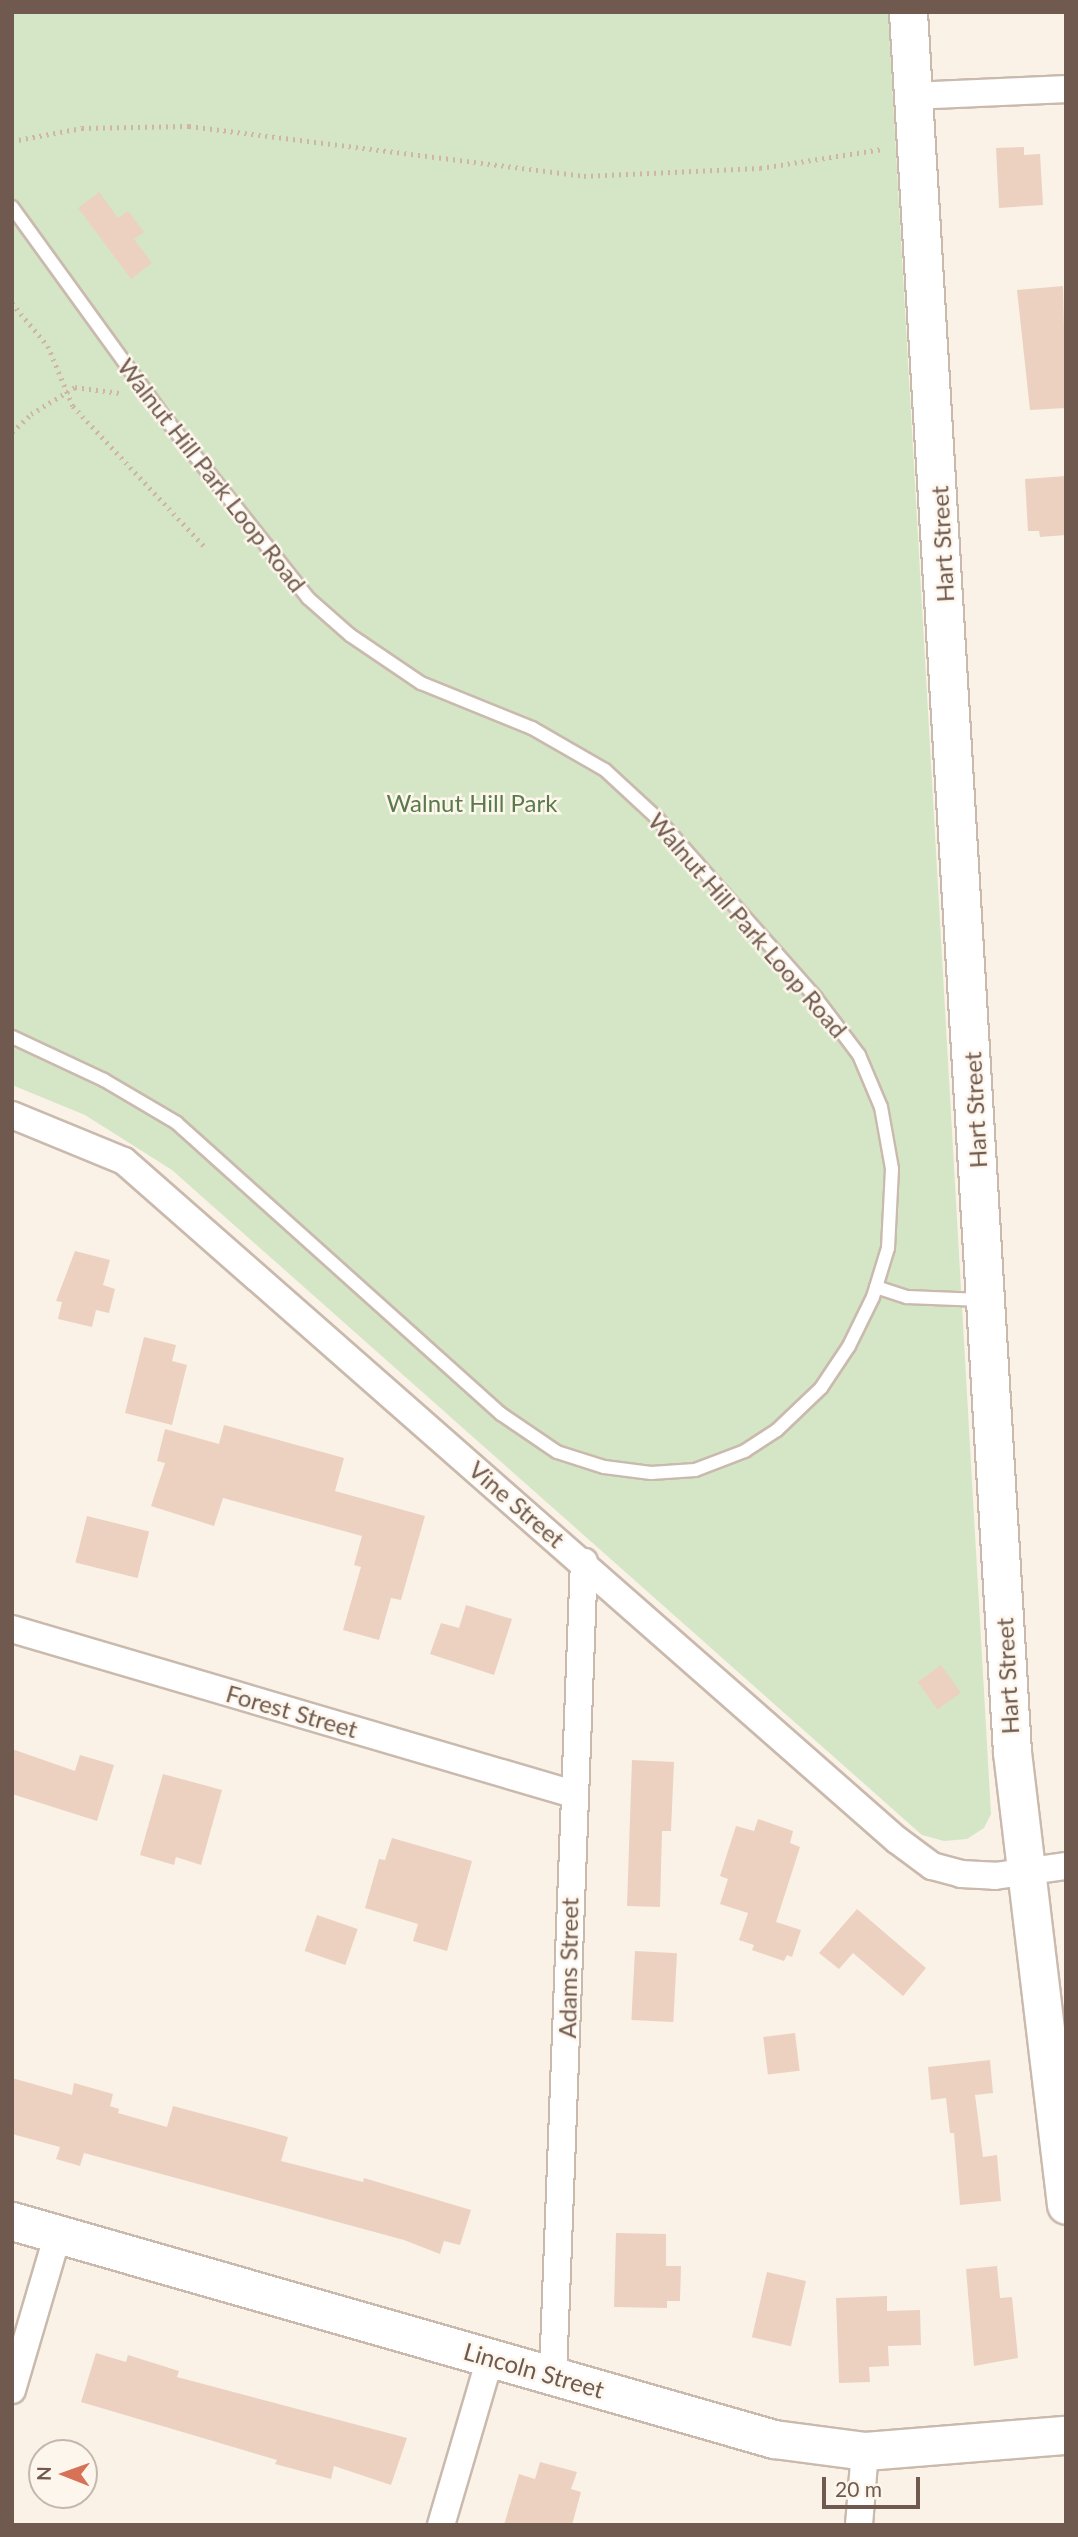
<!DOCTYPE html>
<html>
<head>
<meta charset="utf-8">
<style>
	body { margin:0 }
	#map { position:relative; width:1078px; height:2537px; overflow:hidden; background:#faf2e6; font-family:Lato,sans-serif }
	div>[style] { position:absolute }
	.green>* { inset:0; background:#d4e6c6 }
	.building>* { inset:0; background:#ecd1c1; transform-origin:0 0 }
	.path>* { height:4.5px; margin-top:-2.25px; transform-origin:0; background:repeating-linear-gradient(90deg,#d1b5a4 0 2px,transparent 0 7px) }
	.roads { filter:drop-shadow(2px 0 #cabaae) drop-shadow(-2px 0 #cabaae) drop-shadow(0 2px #cabaae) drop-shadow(0 -2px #cabaae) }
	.lane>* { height:12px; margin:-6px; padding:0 6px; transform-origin:6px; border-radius:6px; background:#fff }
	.street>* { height:26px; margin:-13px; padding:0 13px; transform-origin:13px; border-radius:13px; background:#fff }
	.secondary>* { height:37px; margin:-18.5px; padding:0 18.5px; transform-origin:18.5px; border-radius:18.5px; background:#fff }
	span { translate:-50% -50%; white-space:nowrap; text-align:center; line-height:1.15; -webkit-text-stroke:5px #fdf6ec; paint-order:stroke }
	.street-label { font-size:24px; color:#70594e }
	.park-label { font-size:24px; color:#597a4a }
	.frame { position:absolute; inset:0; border:14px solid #70594e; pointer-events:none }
	.north { position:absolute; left:28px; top:2439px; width:70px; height:70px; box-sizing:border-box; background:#fdf6ec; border:2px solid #c5b7ad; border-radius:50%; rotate:271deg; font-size:19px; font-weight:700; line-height:28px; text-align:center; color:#70594e }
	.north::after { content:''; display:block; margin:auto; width:24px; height:32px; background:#d77258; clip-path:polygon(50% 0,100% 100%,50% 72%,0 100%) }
	.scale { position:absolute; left:822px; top:2477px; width:98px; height:32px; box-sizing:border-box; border:4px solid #70594e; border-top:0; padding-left:9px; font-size:21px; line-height:24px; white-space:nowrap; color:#70594e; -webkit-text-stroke:5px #fdf6ec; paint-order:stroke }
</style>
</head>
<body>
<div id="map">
	<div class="green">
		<div style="clip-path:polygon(12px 12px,888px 12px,991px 1814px,984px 1828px,967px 1839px,944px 1841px,922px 1835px,172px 1170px,85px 1115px,12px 1085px)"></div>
	</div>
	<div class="building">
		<div style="clip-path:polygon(1024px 147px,1024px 155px,1040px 154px,1043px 205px,999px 208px,996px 148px)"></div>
		<div style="clip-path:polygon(99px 192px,118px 218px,128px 211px,144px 232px,134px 239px,152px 263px,131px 279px,78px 208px)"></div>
		<div style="clip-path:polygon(1063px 286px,1066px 408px,1030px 410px,1017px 290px)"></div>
		<div style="clip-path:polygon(1066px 476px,1066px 535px,1040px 537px,1039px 531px,1028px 531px,1025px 479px)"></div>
		<div style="clip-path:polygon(75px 1251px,110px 1260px,103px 1285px,115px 1289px,109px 1313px,96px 1310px,92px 1327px,58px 1319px,62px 1302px,56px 1301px)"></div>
		<div style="clip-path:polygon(144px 1337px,176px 1345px,172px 1361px,187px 1365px,172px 1425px,125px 1413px)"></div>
		<div style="clip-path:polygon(224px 1425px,344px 1458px,335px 1491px,425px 1516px,401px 1600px,391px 1598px,379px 1640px,343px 1630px,361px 1567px,354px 1565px,362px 1536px,223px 1498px,214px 1526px,151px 1506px,165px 1463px,157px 1461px,165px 1429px,219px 1444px)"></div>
		<div style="left:87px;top:1516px;width:64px;height:48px;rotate:14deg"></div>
		<div style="clip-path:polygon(466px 1605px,512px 1619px,494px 1675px,430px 1654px,441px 1623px,459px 1628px)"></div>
		<div style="left:941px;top:1665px;width:34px;height:29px;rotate:54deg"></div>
		<div style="clip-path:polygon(12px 1749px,75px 1771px,80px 1755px,114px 1765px,97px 1821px,12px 1794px)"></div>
		<div style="clip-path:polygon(632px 1760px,674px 1762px,671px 1831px,662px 1831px,660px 1907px,627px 1906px)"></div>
		<div style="clip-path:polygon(163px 1774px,222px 1790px,201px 1865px,176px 1857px,174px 1865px,140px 1855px)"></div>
		<div style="clip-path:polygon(758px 1819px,793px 1831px,790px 1843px,800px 1847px,776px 1922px,801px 1930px,792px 1957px,787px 1955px,784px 1961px,752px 1950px,754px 1945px,739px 1940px,748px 1913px,720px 1904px,728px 1879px,720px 1876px,736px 1826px,754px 1831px)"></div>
		<div style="clip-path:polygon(392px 1838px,472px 1861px,447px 1951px,413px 1941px,418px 1924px,365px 1908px,379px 1859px,385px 1860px)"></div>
		<div style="clip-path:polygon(857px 1909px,926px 1968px,903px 1996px,853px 1953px,839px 1969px,819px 1953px)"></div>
		<div style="left:317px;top:1915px;width:43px;height:38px;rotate:19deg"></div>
		<div style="left:635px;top:1951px;width:42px;height:69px;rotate:3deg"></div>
		<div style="left:795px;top:2033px;width:38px;height:32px;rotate:83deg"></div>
		<div style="clip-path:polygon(990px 2060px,993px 2093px,975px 2095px,983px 2157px,997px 2155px,1001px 2201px,960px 2205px,954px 2133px,950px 2133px,946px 2098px,931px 2100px,928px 2067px)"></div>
		<div style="clip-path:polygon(12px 2078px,72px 2095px,74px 2083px,113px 2094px,110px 2106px,119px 2109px,118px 2113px,167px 2127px,173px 2106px,288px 2137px,281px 2161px,363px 2182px,364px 2178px,471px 2210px,460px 2245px,444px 2241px,440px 2254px,404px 2240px,84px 2153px,80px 2166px,56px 2159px,60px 2147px,12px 2134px)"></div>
		<div style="clip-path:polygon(616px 2233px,666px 2234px,666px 2266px,681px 2266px,680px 2301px,667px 2301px,667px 2308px,614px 2307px)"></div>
		<div style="clip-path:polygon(997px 2266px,1000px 2298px,1012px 2297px,1018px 2358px,974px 2366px,966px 2269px)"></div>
		<div style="left:767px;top:2272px;width:40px;height:67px;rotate:13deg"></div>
		<div style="clip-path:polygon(887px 2296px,887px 2311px,920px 2310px,921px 2345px,888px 2346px,889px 2366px,869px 2367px,870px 2382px,839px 2383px,836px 2298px)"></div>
		<div style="clip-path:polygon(96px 2353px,126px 2362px,128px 2355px,179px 2371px,177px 2377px,407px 2438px,391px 2485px,334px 2466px,331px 2479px,275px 2464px,277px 2460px,81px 2402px)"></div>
		<div style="clip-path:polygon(540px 2462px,577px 2472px,571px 2489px,581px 2492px,572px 2525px,504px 2525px,519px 2474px,535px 2479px)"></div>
	</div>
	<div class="path">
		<div style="left:12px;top:141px;width:71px;rotate:-10.5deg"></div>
		<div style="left:82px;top:128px;width:107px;rotate:-1.1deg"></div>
		<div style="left:189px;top:126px;width:398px;rotate:7.2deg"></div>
		<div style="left:584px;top:176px;width:176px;rotate:-2.6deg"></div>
		<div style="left:760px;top:168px;width:124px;rotate:-8.8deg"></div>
		<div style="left:12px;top:303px;width:56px;rotate:50.1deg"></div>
		<div style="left:48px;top:346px;width:65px;rotate:67.4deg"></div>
		<div style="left:73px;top:406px;width:196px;rotate:46.9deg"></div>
		<div style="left:12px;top:432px;width:26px;rotate:-43deg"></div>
		<div style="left:31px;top:414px;width:52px;rotate:-31.5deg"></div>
		<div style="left:75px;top:387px;width:45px;rotate:7.6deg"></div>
	</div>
	<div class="roads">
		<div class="lane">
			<div style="left:12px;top:207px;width:261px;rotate:54.1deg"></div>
			<div style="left:165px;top:418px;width:230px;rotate:51.5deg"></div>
			<div style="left:308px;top:598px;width:56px;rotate:41.4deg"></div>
			<div style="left:350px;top:635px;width:86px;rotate:34.1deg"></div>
			<div style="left:421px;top:683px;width:120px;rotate:22.1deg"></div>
			<div style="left:532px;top:728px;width:84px;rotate:29.9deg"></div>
			<div style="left:605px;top:770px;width:71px;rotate:42.7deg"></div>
			<div style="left:657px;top:818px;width:240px;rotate:48.5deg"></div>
			<div style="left:816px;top:998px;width:71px;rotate:53deg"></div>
			<div style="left:859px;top:1055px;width:56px;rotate:67.1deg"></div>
			<div style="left:881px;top:1107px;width:63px;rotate:79.9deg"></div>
			<div style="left:892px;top:1169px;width:79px;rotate:92.9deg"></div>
			<div style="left:888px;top:1248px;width:51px;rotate:107deg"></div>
			<div style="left:873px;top:1297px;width:55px;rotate:116.1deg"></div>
			<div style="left:849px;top:1346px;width:50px;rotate:123.7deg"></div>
			<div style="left:821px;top:1388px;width:61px;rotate:136.3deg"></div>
			<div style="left:777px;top:1430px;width:38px;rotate:147deg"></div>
			<div style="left:745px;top:1451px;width:53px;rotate:159.2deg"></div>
			<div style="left:695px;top:1470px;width:44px;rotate:176.1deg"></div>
			<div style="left:651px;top:1473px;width:47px;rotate:-172.7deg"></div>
			<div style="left:604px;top:1467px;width:49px;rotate:-162.3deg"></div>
			<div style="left:557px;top:1452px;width:68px;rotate:-145.8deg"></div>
			<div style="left:501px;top:1414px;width:435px;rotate:-138.1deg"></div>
			<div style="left:177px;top:1123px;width:85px;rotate:-149.5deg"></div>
			<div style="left:104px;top:1080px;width:102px;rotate:-154.9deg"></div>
			<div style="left:876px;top:1287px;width:33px;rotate:18deg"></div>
			<div style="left:907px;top:1297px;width:75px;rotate:2.3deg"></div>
		</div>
		<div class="street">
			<div style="left:913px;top:96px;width:153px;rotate:-2.6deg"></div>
			<div style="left:12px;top:1115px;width:121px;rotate:22.3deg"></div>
			<div style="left:124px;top:1161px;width:1029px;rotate:41.3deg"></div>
			<div style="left:897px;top:1840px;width:44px;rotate:36.6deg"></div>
			<div style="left:932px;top:1866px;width:30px;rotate:15deg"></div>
			<div style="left:961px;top:1874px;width:34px;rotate:3deg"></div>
			<div style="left:995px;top:1876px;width:72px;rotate:-8deg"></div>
			<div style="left:12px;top:1629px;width:585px;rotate:16.39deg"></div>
			<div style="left:553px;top:2375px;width:814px;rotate:-87.82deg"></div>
			<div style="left:12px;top:2390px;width:163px;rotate:-73.6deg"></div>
			<div style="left:441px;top:2525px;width:174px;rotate:-73.6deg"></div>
			<div style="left:859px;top:2525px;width:74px;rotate:-85.4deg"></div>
		</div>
		<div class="secondary">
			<div style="left:908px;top:12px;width:1743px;rotate:86.58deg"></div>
			<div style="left:1012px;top:1752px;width:456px;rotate:83.2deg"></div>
			<div style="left:12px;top:2221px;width:793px;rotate:15.97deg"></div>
			<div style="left:774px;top:2439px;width:92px;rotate:7.5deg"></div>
			<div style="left:865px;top:2451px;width:202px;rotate:-4.6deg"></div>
		</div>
	</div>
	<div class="street-label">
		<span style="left:212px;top:475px;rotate:52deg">Walnut Hill Park Loop Road</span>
		<span style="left:942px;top:544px;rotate:-93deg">Hart Street</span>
		<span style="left:748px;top:925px;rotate:49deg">Walnut Hill Park Loop Road</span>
		<span style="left:975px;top:1110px;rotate:-93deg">Hart Street</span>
		<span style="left:517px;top:1504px;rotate:41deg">Vine Street</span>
		<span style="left:1007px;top:1676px;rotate:-93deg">Hart Street</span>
		<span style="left:292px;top:1711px;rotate:16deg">Forest Street</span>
		<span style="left:568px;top:1968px;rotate:-89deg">Adams Street</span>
		<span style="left:534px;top:2370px;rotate:16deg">Lincoln Street</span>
	</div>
	<div class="park-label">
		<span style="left:472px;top:803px">Walnut Hill Park</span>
	</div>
	<div class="frame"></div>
	<div class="north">N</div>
	<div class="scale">20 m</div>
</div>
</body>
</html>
